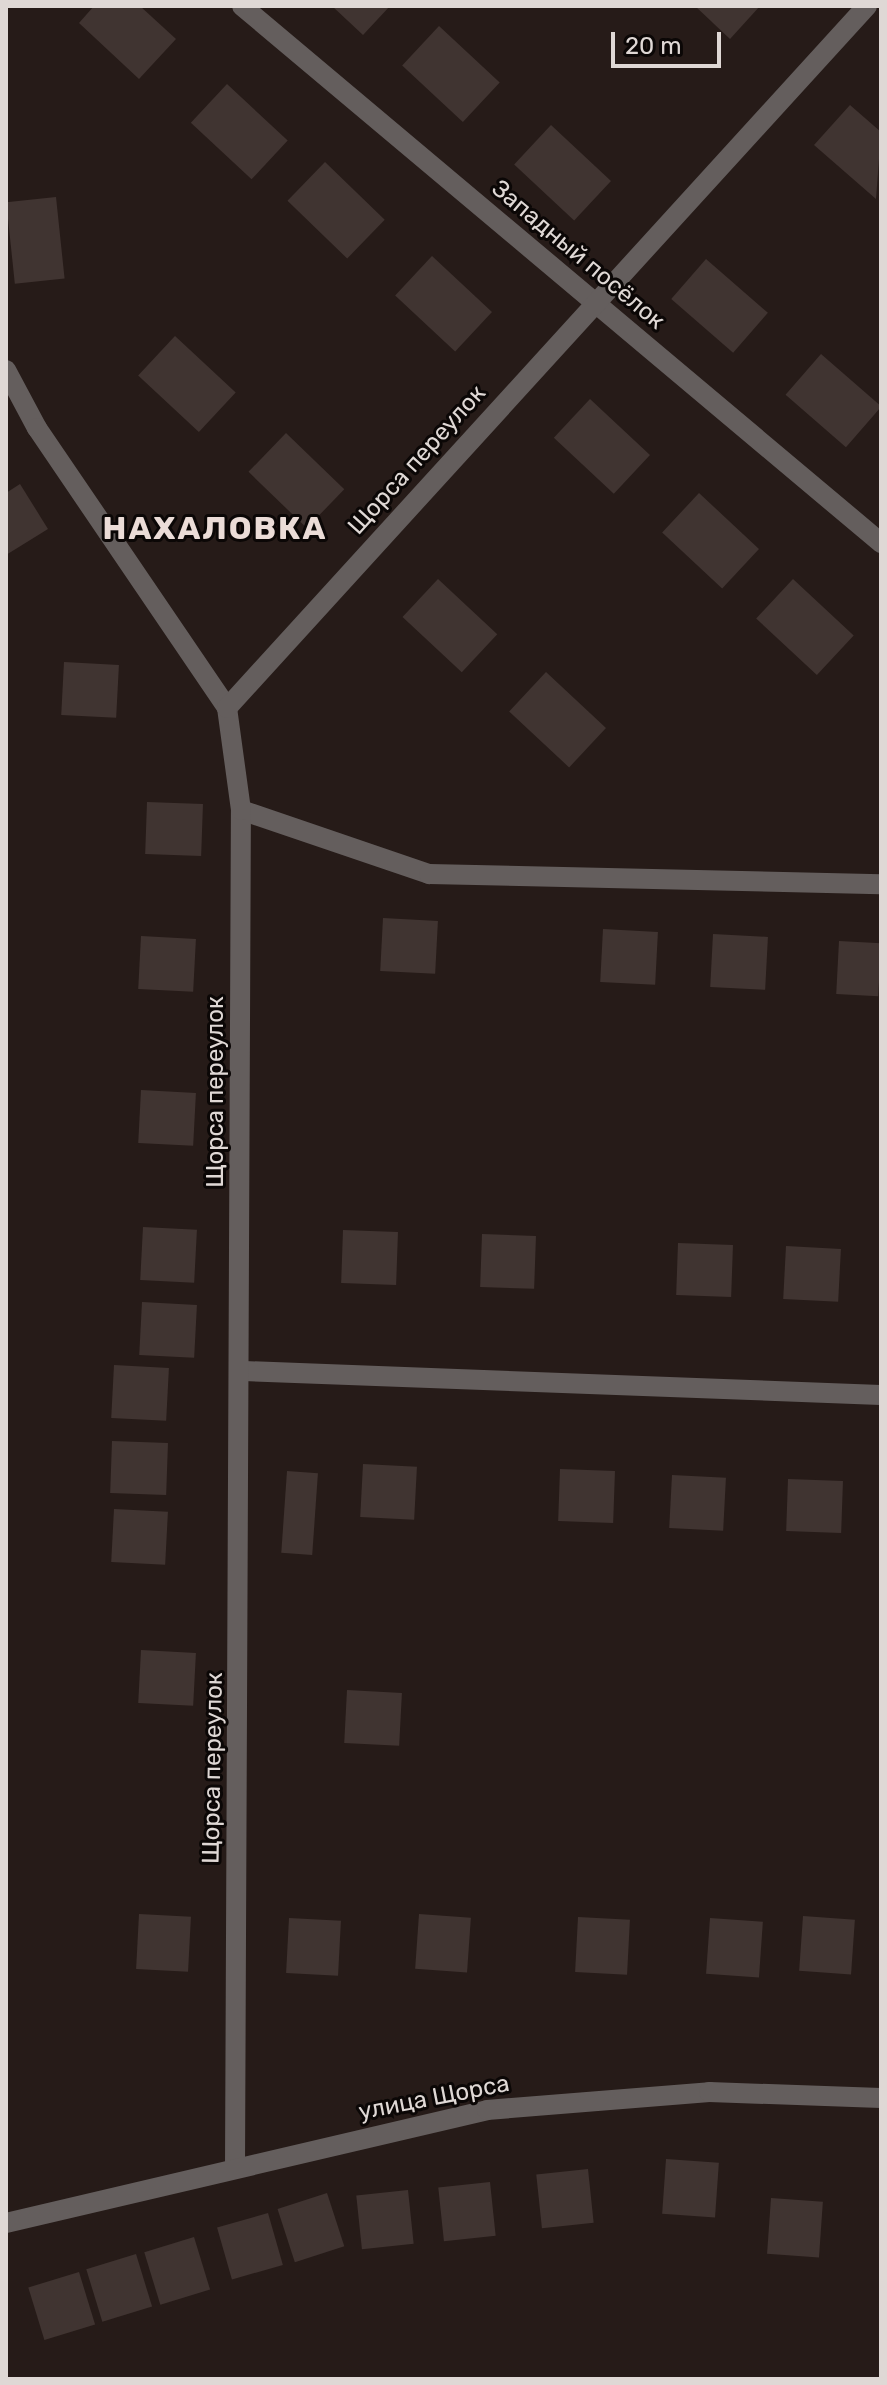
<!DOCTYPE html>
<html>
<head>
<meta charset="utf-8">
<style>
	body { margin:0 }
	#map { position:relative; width:887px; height:2385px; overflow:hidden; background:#261b18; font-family:Rubik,sans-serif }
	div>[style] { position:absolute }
	.building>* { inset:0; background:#403431; transform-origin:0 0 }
	.minor>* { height:20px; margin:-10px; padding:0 10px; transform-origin:10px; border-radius:10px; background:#645e5d }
	.tertiary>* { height:20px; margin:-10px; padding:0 10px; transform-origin:10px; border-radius:10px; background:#645e5d }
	span { translate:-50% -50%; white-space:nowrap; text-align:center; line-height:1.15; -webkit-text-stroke:6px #0b0706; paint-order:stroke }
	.street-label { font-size:24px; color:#dfd8d5 }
	.district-label { font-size:32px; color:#ebdcd7; font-weight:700; letter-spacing:2px }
	.frame { position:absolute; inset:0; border:8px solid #dfd8d5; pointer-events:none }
	.scale { position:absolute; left:611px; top:32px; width:110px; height:36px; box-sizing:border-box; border:4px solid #dfd8d5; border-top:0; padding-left:10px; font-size:24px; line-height:28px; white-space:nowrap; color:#dfd8d5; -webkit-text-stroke:6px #0b0706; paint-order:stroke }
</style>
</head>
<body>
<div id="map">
	<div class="building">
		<div style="clip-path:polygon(94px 6px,140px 6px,176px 39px,139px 79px,79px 23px)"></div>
		<div style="clip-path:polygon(332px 6px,390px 6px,363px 35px)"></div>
		<div style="clip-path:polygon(695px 6px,760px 6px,730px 39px)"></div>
		<div style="left:439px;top:26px;width:83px;height:54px;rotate:43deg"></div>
		<div style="left:227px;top:84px;width:83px;height:53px;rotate:43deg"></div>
		<div style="clip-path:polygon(850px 105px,881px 132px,876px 199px,814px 145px)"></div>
		<div style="left:551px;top:125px;width:82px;height:54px;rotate:43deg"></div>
		<div style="left:325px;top:162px;width:83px;height:54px;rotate:44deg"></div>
		<div style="left:56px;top:197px;width:82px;height:50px;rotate:84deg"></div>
		<div style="left:432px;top:256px;width:82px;height:54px;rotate:43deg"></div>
		<div style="left:706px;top:259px;width:82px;height:53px;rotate:41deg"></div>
		<div style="left:175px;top:336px;width:83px;height:54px;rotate:43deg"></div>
		<div style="left:821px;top:354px;width:80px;height:54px;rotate:41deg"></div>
		<div style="left:590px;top:399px;width:82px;height:53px;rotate:43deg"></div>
		<div style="left:286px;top:433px;width:81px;height:54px;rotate:44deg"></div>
		<div style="clip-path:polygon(20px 484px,48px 529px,6px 555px,6px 493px)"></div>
		<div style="left:699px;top:493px;width:82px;height:54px;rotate:43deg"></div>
		<div style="left:438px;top:579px;width:81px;height:52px;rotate:43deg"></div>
		<div style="left:793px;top:579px;width:83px;height:54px;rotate:43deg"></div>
		<div style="left:64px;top:662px;width:55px;height:53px;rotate:3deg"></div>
		<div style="left:546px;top:672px;width:82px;height:54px;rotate:43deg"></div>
		<div style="left:147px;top:802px;width:56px;height:52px;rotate:2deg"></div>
		<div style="left:383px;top:918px;width:55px;height:53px;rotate:3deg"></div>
		<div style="left:603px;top:929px;width:55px;height:53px;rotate:3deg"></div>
		<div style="left:713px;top:934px;width:55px;height:53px;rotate:3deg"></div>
		<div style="left:141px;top:936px;width:55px;height:53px;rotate:3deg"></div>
		<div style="left:839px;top:941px;width:42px;height:53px;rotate:3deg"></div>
		<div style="left:141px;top:1090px;width:55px;height:53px;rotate:3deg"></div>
		<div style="left:143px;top:1227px;width:54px;height:53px;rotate:3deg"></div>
		<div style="left:343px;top:1230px;width:55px;height:53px;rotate:2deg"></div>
		<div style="left:482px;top:1234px;width:54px;height:53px;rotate:2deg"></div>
		<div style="left:678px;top:1243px;width:55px;height:52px;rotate:2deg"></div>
		<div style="left:786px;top:1246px;width:55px;height:53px;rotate:3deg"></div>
		<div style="left:142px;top:1302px;width:55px;height:53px;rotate:3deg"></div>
		<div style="left:114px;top:1365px;width:55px;height:53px;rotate:3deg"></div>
		<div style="left:112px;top:1441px;width:56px;height:52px;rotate:2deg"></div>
		<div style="left:363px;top:1464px;width:54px;height:53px;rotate:3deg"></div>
		<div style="left:560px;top:1469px;width:55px;height:52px;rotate:2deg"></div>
		<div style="left:287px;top:1471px;width:31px;height:82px;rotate:4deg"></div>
		<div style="left:672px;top:1475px;width:54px;height:53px;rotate:3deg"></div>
		<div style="left:788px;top:1479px;width:55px;height:52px;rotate:2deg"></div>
		<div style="left:114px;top:1509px;width:54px;height:53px;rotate:3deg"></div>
		<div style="left:141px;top:1650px;width:55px;height:53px;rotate:3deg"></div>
		<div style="left:347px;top:1690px;width:55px;height:53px;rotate:3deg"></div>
		<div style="left:139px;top:1914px;width:52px;height:55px;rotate:3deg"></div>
		<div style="left:419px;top:1914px;width:52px;height:55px;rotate:4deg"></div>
		<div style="left:803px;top:1916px;width:52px;height:55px;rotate:4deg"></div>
		<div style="left:578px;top:1917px;width:52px;height:55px;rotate:3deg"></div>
		<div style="left:289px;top:1918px;width:52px;height:55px;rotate:3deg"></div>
		<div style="left:710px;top:1918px;width:53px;height:56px;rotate:4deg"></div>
		<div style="left:666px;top:2159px;width:53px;height:55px;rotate:4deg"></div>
		<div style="left:588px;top:2169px;width:54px;height:52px;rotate:84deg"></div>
		<div style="left:490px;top:2182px;width:54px;height:52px;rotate:84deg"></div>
		<div style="left:408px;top:2190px;width:54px;height:52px;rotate:84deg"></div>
		<div style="left:327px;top:2193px;width:56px;height:52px;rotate:72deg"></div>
		<div style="left:771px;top:2198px;width:52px;height:56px;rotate:4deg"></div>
		<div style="left:268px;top:2213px;width:54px;height:53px;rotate:74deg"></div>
		<div style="left:194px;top:2237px;width:55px;height:52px;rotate:73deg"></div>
		<div style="left:136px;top:2254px;width:55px;height:52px;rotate:73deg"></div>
		<div style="left:79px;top:2272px;width:55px;height:53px;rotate:73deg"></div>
	</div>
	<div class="minor">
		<div style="left:242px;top:6px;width:835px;rotate:40.04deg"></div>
		<div style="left:6px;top:370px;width:66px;rotate:61.9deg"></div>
		<div style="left:37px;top:428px;width:338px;rotate:55.8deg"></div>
		<div style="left:241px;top:810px;width:199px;rotate:18.8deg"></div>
		<div style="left:429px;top:874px;width:452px;rotate:1.3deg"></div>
		<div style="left:244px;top:1371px;width:637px;rotate:2.16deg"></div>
		<div style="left:235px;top:2167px;width:1357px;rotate:-89.75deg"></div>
		<div style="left:241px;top:810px;width:103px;rotate:-97.8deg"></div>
		<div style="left:227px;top:708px;width:950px;rotate:-47.65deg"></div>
	</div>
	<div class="tertiary">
		<div style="left:6px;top:2223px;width:494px;rotate:-13.2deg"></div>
		<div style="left:487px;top:2110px;width:223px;rotate:-4.6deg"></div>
		<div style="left:709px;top:2092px;width:172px;rotate:2deg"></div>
	</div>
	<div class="street-label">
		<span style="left:578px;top:255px;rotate:40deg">Западный посёлок</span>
		<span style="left:417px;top:460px;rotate:-48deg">Щорса переулок</span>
		<span style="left:216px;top:1092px;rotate:-90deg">Щорса переулок</span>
		<span style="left:213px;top:1768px;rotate:-89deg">Щорса переулок</span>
		<span style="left:434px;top:2098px;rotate:-11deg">улица Щорса</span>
	</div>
	<div class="district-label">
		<span style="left:215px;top:528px">НАХАЛОВКА</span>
	</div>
	<div class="frame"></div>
	<div class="scale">20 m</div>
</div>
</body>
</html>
